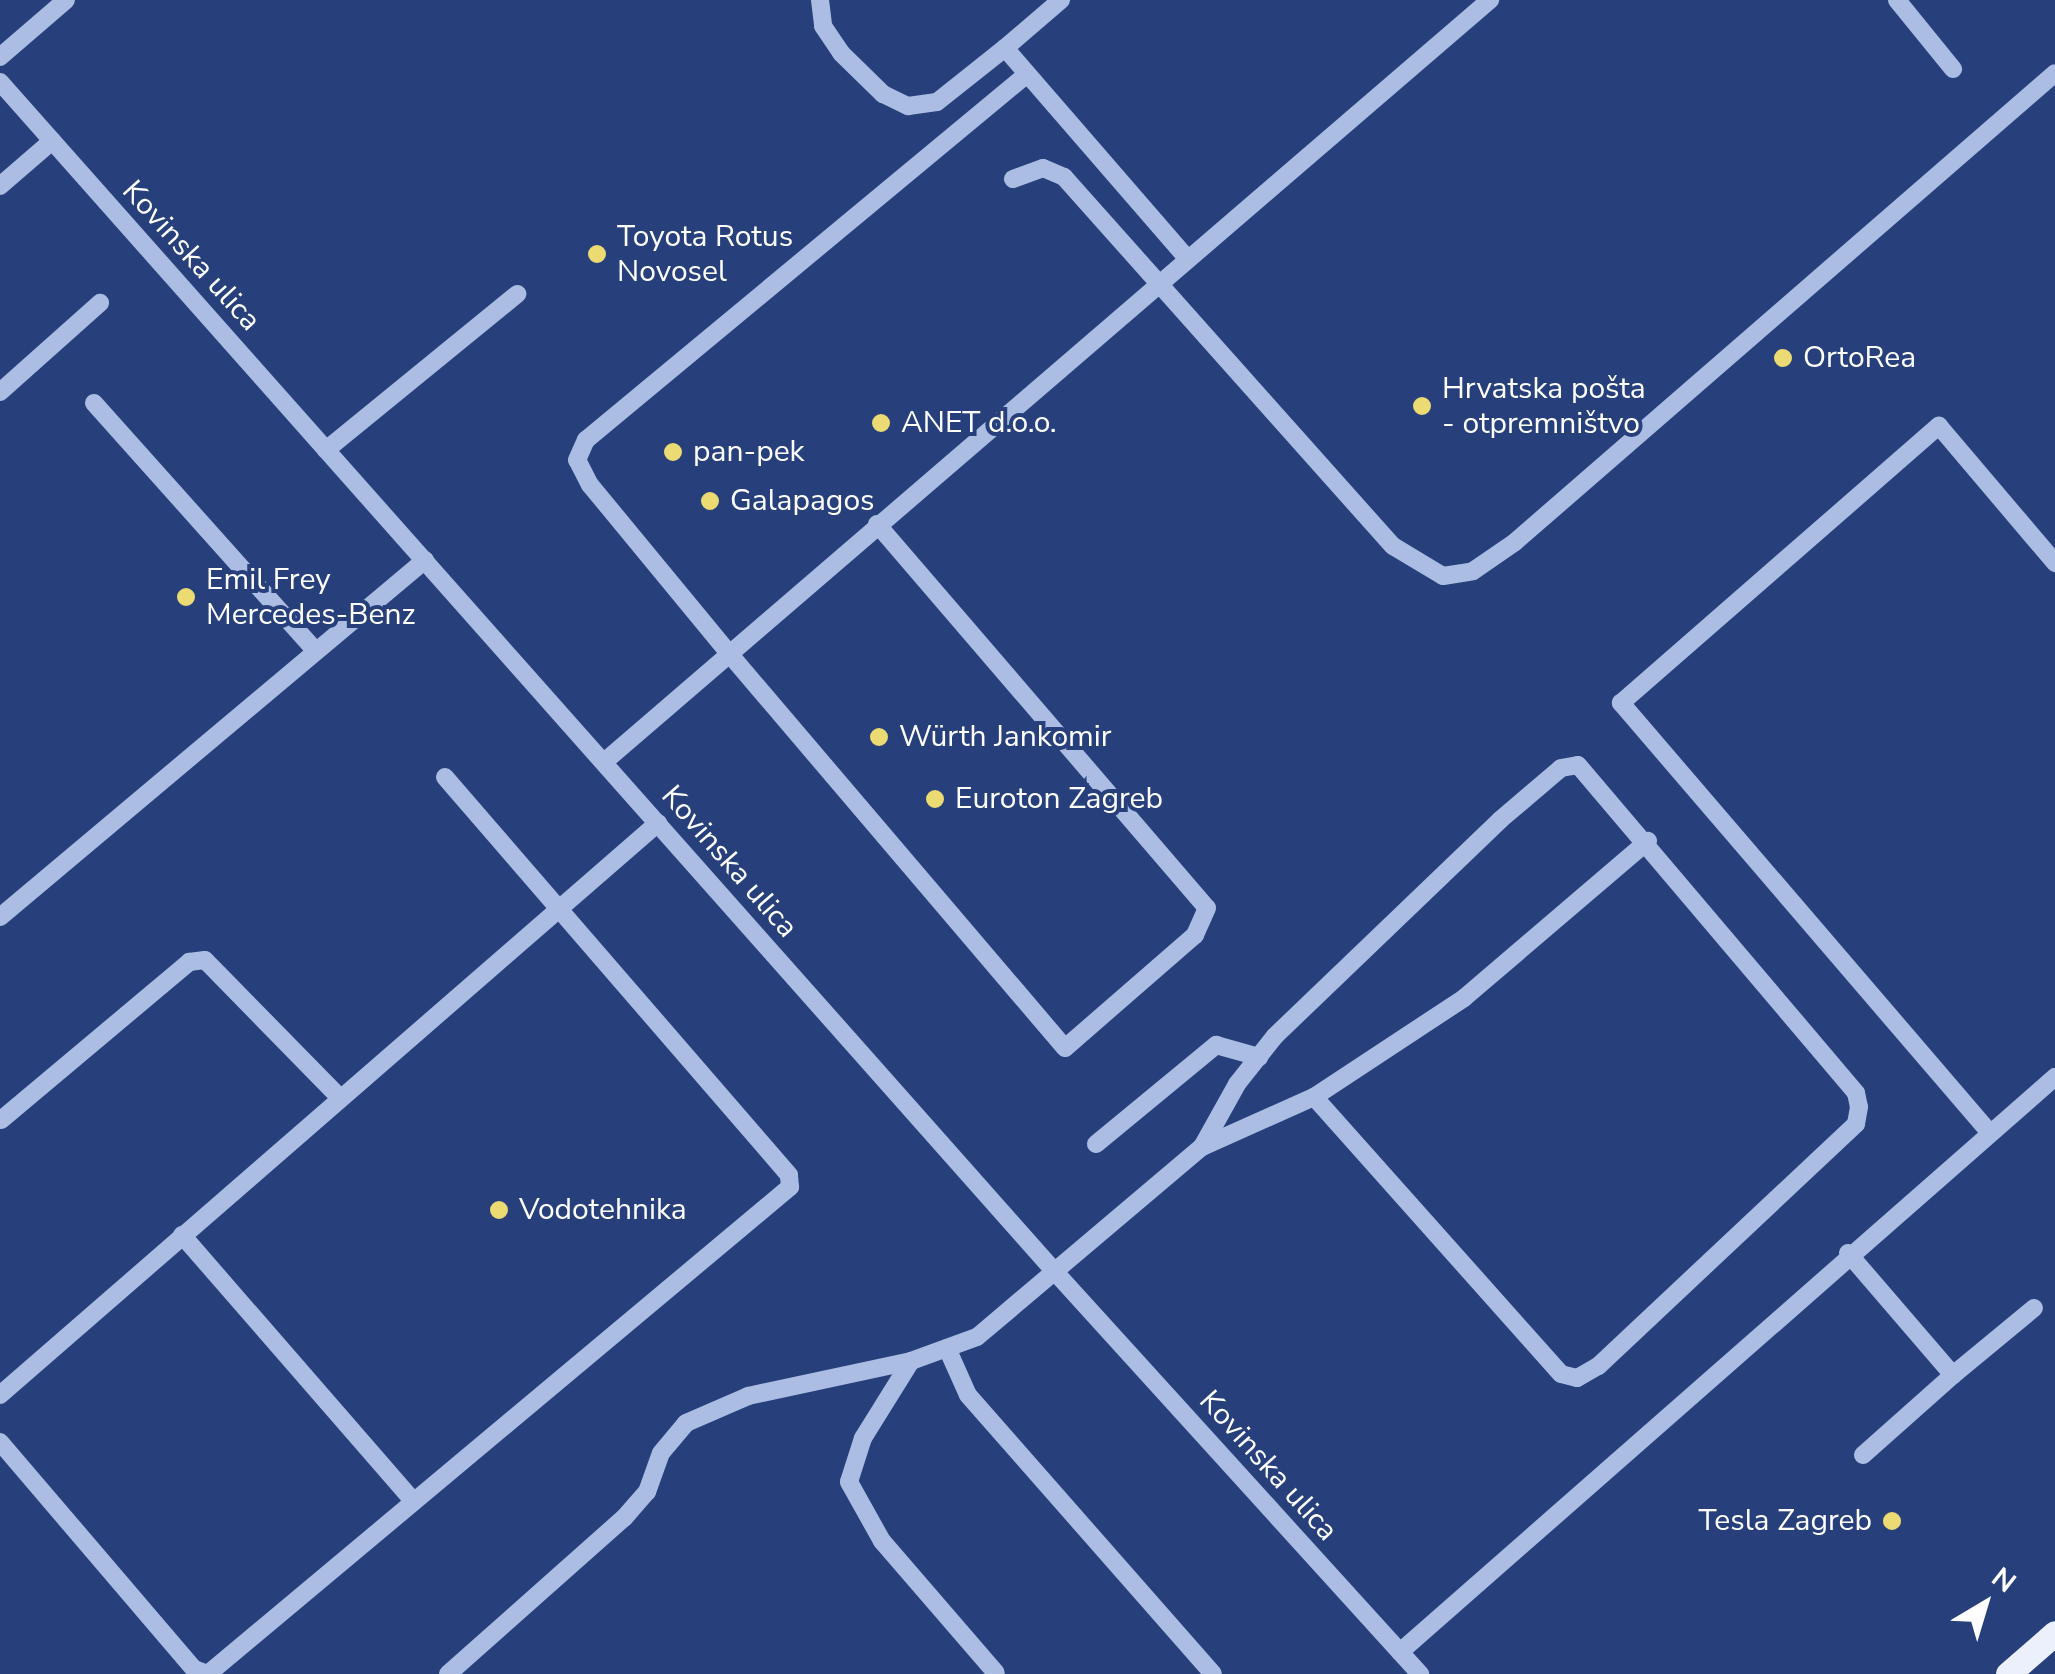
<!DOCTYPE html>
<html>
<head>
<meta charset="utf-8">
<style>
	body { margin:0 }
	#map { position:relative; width:2055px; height:1674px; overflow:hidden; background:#27407c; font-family:"Nunito Sans",sans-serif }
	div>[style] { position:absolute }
	.minor>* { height:18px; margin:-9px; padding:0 9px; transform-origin:9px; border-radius:9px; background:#acbde4 }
	.major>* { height:25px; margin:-12.5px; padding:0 12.5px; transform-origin:12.5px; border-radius:12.5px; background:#ecf0fc }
	.dots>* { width:28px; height:28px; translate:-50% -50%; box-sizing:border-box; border:5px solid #27407c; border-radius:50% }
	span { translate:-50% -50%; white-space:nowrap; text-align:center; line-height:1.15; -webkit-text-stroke:8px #27407c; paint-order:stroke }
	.poi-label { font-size:30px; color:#fff }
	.left { translate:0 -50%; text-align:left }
	.right { translate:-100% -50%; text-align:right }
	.street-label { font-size:30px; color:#fff }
	.north { position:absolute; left:1935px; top:1554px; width:100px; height:100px; -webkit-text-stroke:8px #27407c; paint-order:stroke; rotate:38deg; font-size:28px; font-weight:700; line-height:40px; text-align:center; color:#fff }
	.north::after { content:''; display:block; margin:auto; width:35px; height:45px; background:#fff; clip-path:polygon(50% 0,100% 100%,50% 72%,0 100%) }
</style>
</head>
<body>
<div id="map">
	<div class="minor">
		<div style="left:820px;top:0;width:26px;rotate:83deg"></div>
		<div style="left:823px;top:26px;width:32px;rotate:56deg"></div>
		<div style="left:841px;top:53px;width:59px;rotate:44.3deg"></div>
		<div style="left:883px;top:94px;width:28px;rotate:26deg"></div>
		<div style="left:908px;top:106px;width:29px;rotate:-8deg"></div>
		<div style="left:937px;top:102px;width:87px;rotate:-38.5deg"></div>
		<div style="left:1061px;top:0;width:74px;rotate:139.4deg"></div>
		<div style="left:1005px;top:48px;width:276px;rotate:49.1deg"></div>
		<div style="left:1897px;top:0;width:89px;rotate:50.9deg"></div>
		<div style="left:0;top:57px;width:87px;rotate:-40.8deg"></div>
		<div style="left:0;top:82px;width:1592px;rotate:48.44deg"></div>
		<div style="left:1056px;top:1273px;width:542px;rotate:47.77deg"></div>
		<div style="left:1013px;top:179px;width:32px;rotate:-20deg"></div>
		<div style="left:1043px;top:168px;width:23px;rotate:23deg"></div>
		<div style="left:1064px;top:177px;width:494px;rotate:48.3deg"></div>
		<div style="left:1393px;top:546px;width:58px;rotate:31deg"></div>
		<div style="left:1443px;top:576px;width:30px;rotate:-9deg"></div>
		<div style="left:1473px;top:571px;width:51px;rotate:-34.6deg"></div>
		<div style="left:1515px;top:542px;width:715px;rotate:-40.97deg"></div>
		<div style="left:0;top:186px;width:69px;rotate:-40.9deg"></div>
		<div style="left:0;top:392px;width:134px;rotate:-41.7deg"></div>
		<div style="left:94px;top:403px;width:331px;rotate:48.2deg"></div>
		<div style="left:326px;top:450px;width:247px;rotate:-39.2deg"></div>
		<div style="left:877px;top:524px;width:506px;rotate:49.33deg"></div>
		<div style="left:1207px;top:908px;width:30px;rotate:114deg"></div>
		<div style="left:1195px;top:935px;width:172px;rotate:139deg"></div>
		<div style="left:1065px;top:1048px;width:514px;rotate:-130.42deg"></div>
		<div style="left:732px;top:657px;width:223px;rotate:-129.5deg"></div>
		<div style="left:590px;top:485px;width:28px;rotate:-117deg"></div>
		<div style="left:577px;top:460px;width:22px;rotate:-66deg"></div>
		<div style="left:586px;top:440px;width:572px;rotate:-39.68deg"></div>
		<div style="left:604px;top:762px;width:1169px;rotate:-40.7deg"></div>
		<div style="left:0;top:917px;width:555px;rotate:-40.03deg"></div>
		<div style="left:1px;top:1120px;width:246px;rotate:-40deg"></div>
		<div style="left:189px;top:962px;width:16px;rotate:-7deg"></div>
		<div style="left:205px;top:960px;width:193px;rotate:45.6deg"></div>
		<div style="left:1990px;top:1133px;width:567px;rotate:-130.63deg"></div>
		<div style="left:1621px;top:703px;width:422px;rotate:-41.1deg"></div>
		<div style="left:1939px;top:426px;width:180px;rotate:49.7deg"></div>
		<div style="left:1096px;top:1144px;width:156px;rotate:-39.5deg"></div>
		<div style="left:1216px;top:1045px;width:45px;rotate:15.6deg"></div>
		<div style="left:1202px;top:1147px;width:72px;rotate:-60.9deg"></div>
		<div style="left:1237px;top:1084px;width:61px;rotate:-51.6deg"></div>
		<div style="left:1275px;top:1036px;width:312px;rotate:-43.8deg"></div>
		<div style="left:1500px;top:820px;width:80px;rotate:-40.4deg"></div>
		<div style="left:1561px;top:768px;width:17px;rotate:-10deg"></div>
		<div style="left:1578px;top:765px;width:430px;rotate:49.7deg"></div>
		<div style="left:1856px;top:1093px;width:14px;rotate:78deg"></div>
		<div style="left:1859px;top:1107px;width:17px;rotate:100deg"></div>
		<div style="left:1856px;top:1124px;width:354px;rotate:136.8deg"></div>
		<div style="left:1598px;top:1366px;width:24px;rotate:150deg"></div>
		<div style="left:1577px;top:1378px;width:16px;rotate:-166deg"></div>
		<div style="left:1561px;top:1374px;width:371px;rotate:-131.7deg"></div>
		<div style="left:182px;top:1235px;width:352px;rotate:49deg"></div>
		<div style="left:1848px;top:1253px;width:161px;rotate:49.3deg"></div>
		<div style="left:1953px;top:1375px;width:105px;rotate:-39.6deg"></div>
		<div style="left:947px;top:1348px;width:51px;rotate:65.9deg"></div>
		<div style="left:968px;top:1395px;width:371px;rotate:48.7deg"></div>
		<div style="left:911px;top:1361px;width:91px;rotate:121.9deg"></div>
		<div style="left:863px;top:1438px;width:46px;rotate:107.7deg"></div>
		<div style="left:849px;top:1482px;width:68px;rotate:60.8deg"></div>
		<div style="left:882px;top:1541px;width:174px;rotate:49.2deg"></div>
		<div style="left:0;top:1395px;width:872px;rotate:-41deg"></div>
		<div style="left:0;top:1442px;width:299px;rotate:49.5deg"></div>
		<div style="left:194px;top:1669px;width:14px;rotate:21deg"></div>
		<div style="left:1863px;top:1455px;width:120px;rotate:-41.6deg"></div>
		<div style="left:1400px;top:1652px;width:872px;rotate:-41.28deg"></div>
		<div style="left:208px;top:1674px;width:759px;rotate:-39.92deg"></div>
		<div style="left:790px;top:1187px;width:12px;rotate:-95deg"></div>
		<div style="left:789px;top:1175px;width:526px;rotate:-130.84deg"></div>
		<div style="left:448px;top:1674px;width:235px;rotate:-41.6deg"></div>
		<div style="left:624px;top:1518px;width:35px;rotate:-49deg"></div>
		<div style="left:647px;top:1492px;width:41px;rotate:-70.3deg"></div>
		<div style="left:661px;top:1453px;width:39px;rotate:-50deg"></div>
		<div style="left:686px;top:1423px;width:68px;rotate:-23.5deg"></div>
		<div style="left:748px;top:1396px;width:167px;rotate:-12.1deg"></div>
		<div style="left:911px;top:1361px;width:70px;rotate:-20deg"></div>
		<div style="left:977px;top:1337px;width:294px;rotate:-40.2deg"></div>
		<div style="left:1202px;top:1147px;width:123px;rotate:-24.1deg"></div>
		<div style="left:1314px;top:1097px;width:180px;rotate:-33.4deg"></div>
		<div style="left:1464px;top:998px;width:242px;rotate:-40.5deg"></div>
	</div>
	<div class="major">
		<div style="left:2008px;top:1674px;width:62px;rotate:-41.1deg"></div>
	</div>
	<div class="dots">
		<div style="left:597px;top:254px;background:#ecda72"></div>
		<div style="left:1783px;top:358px;background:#ecda72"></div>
		<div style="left:1422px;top:406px;background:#ecda72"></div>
		<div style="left:881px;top:423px;background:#ecda72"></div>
		<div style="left:673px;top:452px;background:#ecda72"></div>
		<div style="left:710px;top:501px;background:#ecda72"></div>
		<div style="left:186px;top:597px;background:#ecda72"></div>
		<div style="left:879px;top:737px;background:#ecda72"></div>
		<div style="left:935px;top:799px;background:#ecda72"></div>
		<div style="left:499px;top:1210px;background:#ecda72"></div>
		<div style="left:1892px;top:1521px;background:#ecda72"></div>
	</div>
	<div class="poi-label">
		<span class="left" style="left:617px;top:254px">Toyota Rotus<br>Novosel</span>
		<span class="left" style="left:1803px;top:358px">OrtoRea</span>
		<span class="left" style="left:1442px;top:406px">Hrvatska pošta<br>- otpremništvo</span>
		<span class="left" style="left:901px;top:423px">ANET d.o.o.</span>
		<span class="left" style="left:693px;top:452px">pan-pek</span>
		<span class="left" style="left:730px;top:501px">Galapagos</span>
		<span class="left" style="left:206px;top:597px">Emil Frey<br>Mercedes-Benz</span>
		<span class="left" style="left:899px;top:737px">Würth Jankomir</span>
		<span class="left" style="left:955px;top:799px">Euroton Zagreb</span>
		<span class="left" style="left:519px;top:1210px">Vodotehnika</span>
		<span class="right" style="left:1872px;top:1521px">Tesla Zagreb</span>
	</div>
	<div class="street-label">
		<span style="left:191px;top:256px;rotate:48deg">Kovinska ulica</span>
		<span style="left:729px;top:862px;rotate:49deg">Kovinska ulica</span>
		<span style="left:1268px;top:1466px;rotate:48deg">Kovinska ulica</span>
	</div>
	<div class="north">N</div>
</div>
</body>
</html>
